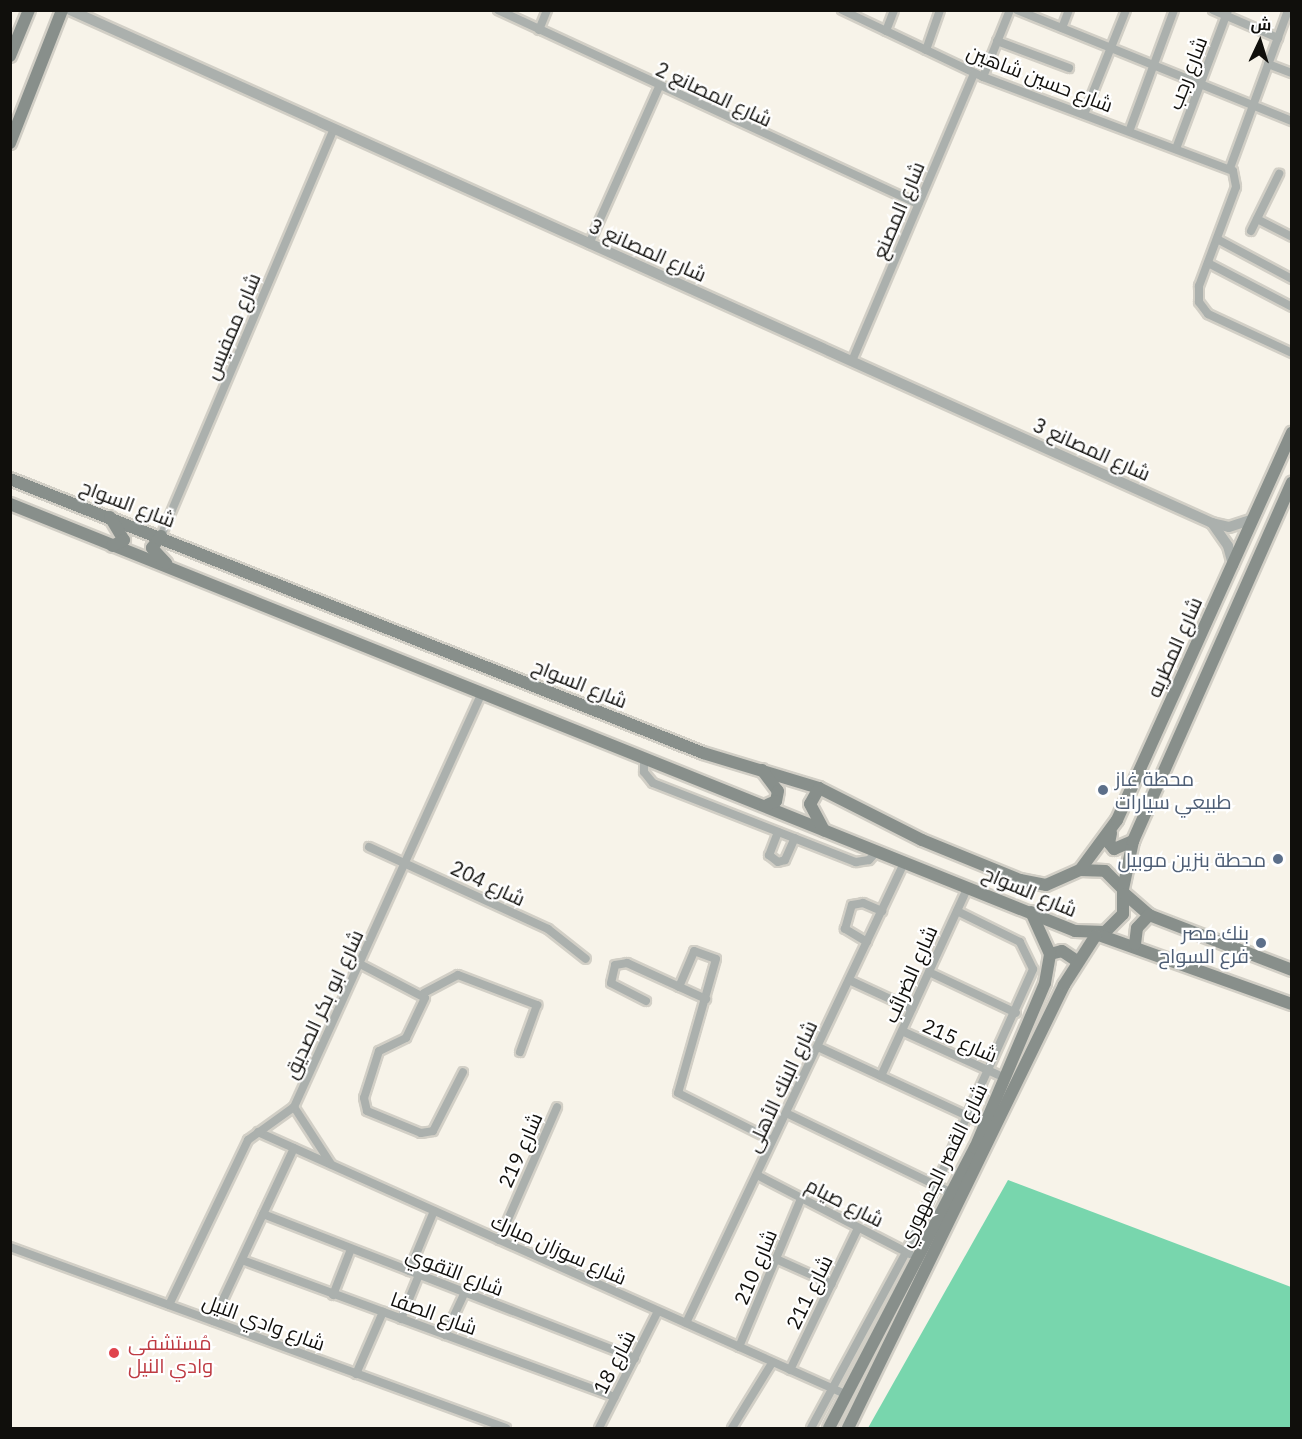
<!DOCTYPE html>
<html>
<head>
<meta charset="utf-8">
<style>
	body { margin:0 }
	#map { position:relative; width:1302px; height:1439px; overflow:hidden; background:#f7f3e9; font-family:"IBM Plex Sans",Cairo,sans-serif }
	div>[style] { position:absolute }
	.green>* { inset:0; background:#78d6ad }
	.roads { filter:drop-shadow(2px 0 #d2cfc6) drop-shadow(-2px 0 #d2cfc6) drop-shadow(0 2px #d2cfc6) drop-shadow(0 -2px #d2cfc6) }
	.minor>* { height:8px; margin:-4px; padding:0 4px; transform-origin:4px; border-radius:4px; background:#abb0ad }
	.tertiary>* { height:10px; margin:-5px; padding:0 5px; transform-origin:5px; border-radius:5px; background:#abb0ad }
	.secondary>* { height:12px; margin:-6px; padding:0 6px; transform-origin:6px; border-radius:6px; background:#888f8b }
	.dots>* { width:16px; height:16px; translate:-50% -50%; box-sizing:border-box; border:3px solid #fff; border-radius:50% }
	span { translate:-50% -50%; white-space:nowrap; text-align:center; line-height:1.15; -webkit-text-stroke:4.5px #fff; paint-order:stroke }
	.street-label { font-size:20px; color:#100f0c }
	.service-label { font-size:20px; color:#4e5e75 }
	.left { translate:0 -50%; text-align:left }
	.right { translate:-100% -50%; text-align:right }
	.health-label { font-size:20px; color:#be3a42 }
	.frame { position:absolute; inset:0; border:12px solid #100f0c; pointer-events:none }
	.north { position:absolute; left:1230px; top:12px; width:60px; height:60px; -webkit-text-stroke:4px #fff; paint-order:stroke; rotate:4deg; font-size:16px; font-weight:700; line-height:24px; text-align:center; color:#100f0c }
	.north::after { content:''; display:block; margin:auto; width:21px; height:27px; background:#100f0c; clip-path:polygon(50% 0,100% 100%,50% 72%,0 100%) }
</style>
</head>
<body>
<div id="map">
	<div class="green">
		<div style="clip-path:polygon(1008px 1180px,1291px 1287px,1291px 1428px,868px 1428px)"></div>
	</div>
	<div class="roads">
		<div class="minor">
			<div style="left:498px;top:10px;width:463px;rotate:24.8deg"></div>
			<div style="left:842px;top:10px;width:156px;rotate:25.4deg"></div>
			<div style="left:983px;top:77px;width:267px;rotate:20.6deg"></div>
			<div style="left:1233px;top:171px;width:16px;rotate:79deg"></div>
			<div style="left:1236px;top:187px;width:106px;rotate:110.5deg"></div>
			<div style="left:1199px;top:286px;width:16px;rotate:90deg"></div>
			<div style="left:1199px;top:302px;width:15px;rotate:53deg"></div>
			<div style="left:1208px;top:314px;width:93px;rotate:24.9deg"></div>
			<div style="left:1017px;top:10px;width:297px;rotate:22deg"></div>
			<div style="left:1213px;top:10px;width:71px;rotate:23.3deg"></div>
			<div style="left:1062px;top:28px;width:19px;rotate:-69deg"></div>
			<div style="left:539px;top:30px;width:22px;rotate:-68deg"></div>
			<div style="left:886px;top:31px;width:22px;rotate:-69deg"></div>
			<div style="left:997px;top:41px;width:77px;rotate:20.6deg"></div>
			<div style="left:926px;top:50px;width:42px;rotate:-70.7deg"></div>
			<div style="left:1268px;top:64px;width:26px;rotate:21deg"></div>
			<div style="left:983px;top:77px;width:72px;rotate:-68.1deg"></div>
			<div style="left:1085px;top:112px;width:110px;rotate:-68.1deg"></div>
			<div style="left:1130px;top:129px;width:127px;rotate:-69.7deg"></div>
			<div style="left:1177px;top:146px;width:145px;rotate:-69.4deg"></div>
			<div style="left:1230px;top:168px;width:168px;rotate:-69.8deg"></div>
			<div style="left:1257px;top:219px;width:39px;rotate:27deg"></div>
			<div style="left:1251px;top:231px;width:64px;rotate:-63.8deg"></div>
			<div style="left:1217px;top:239px;width:85px;rotate:28.1deg"></div>
			<div style="left:589px;top:244px;width:172px;rotate:-66deg"></div>
			<div style="left:1208px;top:263px;width:95px;rotate:27.6deg"></div>
			<div style="left:852px;top:361px;width:313px;rotate:-67deg"></div>
			<div style="left:161px;top:536px;width:443px;rotate:-67deg"></div>
			<div style="left:644px;top:759px;width:13px;rotate:90deg"></div>
			<div style="left:644px;top:772px;width:14px;rotate:51deg"></div>
			<div style="left:653px;top:783px;width:218px;rotate:21.3deg"></div>
			<div style="left:856px;top:862px;width:13px;rotate:-9deg"></div>
			<div style="left:869px;top:860px;width:12px;rotate:-48deg"></div>
			<div style="left:778px;top:832px;width:25px;rotate:111deg"></div>
			<div style="left:769px;top:855px;width:11px;rotate:38deg"></div>
			<div style="left:778px;top:862px;width:7px;rotate:-16deg"></div>
			<div style="left:785px;top:860px;width:24px;rotate:-66deg"></div>
			<div style="left:369px;top:847px;width:197px;rotate:24.6deg"></div>
			<div style="left:548px;top:929px;width:48px;rotate:38.3deg"></div>
			<div style="left:867px;top:942px;width:26px;rotate:-149deg"></div>
			<div style="left:845px;top:929px;width:25px;rotate:-74deg"></div>
			<div style="left:852px;top:905px;width:11px;rotate:-10deg"></div>
			<div style="left:863px;top:903px;width:21px;rotate:23deg"></div>
			<div style="left:360px;top:964px;width:73px;rotate:27.6deg"></div>
			<div style="left:425px;top:998px;width:44px;rotate:115.4deg"></div>
			<div style="left:406px;top:1038px;width:30px;rotate:154deg"></div>
			<div style="left:379px;top:1051px;width:49px;rotate:107.7deg"></div>
			<div style="left:364px;top:1098px;width:13px;rotate:77deg"></div>
			<div style="left:367px;top:1111px;width:58px;rotate:22.2deg"></div>
			<div style="left:421px;top:1133px;width:12px;rotate:-9deg"></div>
			<div style="left:433px;top:1131px;width:66px;rotate:-63deg"></div>
			<div style="left:929px;top:972px;width:96px;rotate:25.2deg"></div>
			<div style="left:849px;top:980px;width:69px;rotate:24.7deg"></div>
			<div style="left:679px;top:987px;width:39px;rotate:-67deg"></div>
			<div style="left:694px;top:951px;width:23px;rotate:20deg"></div>
			<div style="left:716px;top:959px;width:139px;rotate:105.8deg"></div>
			<div style="left:678px;top:1093px;width:105px;rotate:26.6deg"></div>
			<div style="left:424px;top:993px;width:38px;rotate:-28deg"></div>
			<div style="left:458px;top:975px;width:85px;rotate:20.8deg"></div>
			<div style="left:537px;top:1005px;width:50px;rotate:109.9deg"></div>
			<div style="left:646px;top:1001px;width:39px;rotate:-153deg"></div>
			<div style="left:611px;top:983px;width:18px;rotate:-77deg"></div>
			<div style="left:615px;top:965px;width:12px;rotate:-9deg"></div>
			<div style="left:627px;top:963px;width:87px;rotate:24.5deg"></div>
			<div style="left:902px;top:1031px;width:113px;rotate:24.5deg"></div>
			<div style="left:818px;top:1047px;width:184px;rotate:24.8deg"></div>
			<div style="left:881px;top:1076px;width:208px;rotate:-65.3deg"></div>
			<div style="left:294px;top:1107px;width:68px;rotate:57deg"></div>
			<div style="left:786px;top:1113px;width:184px;rotate:25.7deg"></div>
			<div style="left:258px;top:1132px;width:645px;rotate:24.06deg"></div>
			<div style="left:757px;top:1175px;width:172px;rotate:27.3deg"></div>
			<div style="left:263px;top:1214px;width:399px;rotate:21.2deg"></div>
			<div style="left:499px;top:1240px;width:145px;rotate:-66.4deg"></div>
			<div style="left:10px;top:1247px;width:528px;rotate:20.05deg"></div>
			<div style="left:776px;top:1259px;width:61px;rotate:24.1deg"></div>
			<div style="left:242px;top:1260px;width:397px;rotate:20.2deg"></div>
			<div style="left:409px;top:1271px;width:65px;rotate:-67.4deg"></div>
			<div style="left:333px;top:1295px;width:49px;rotate:-68.6deg"></div>
			<div style="left:169px;top:1305px;width:183px;rotate:-64.4deg"></div>
			<div style="left:248px;top:1140px;width:57px;rotate:-35.7deg"></div>
			<div style="left:294px;top:1107px;width:452px;rotate:-65.6deg"></div>
			<div style="left:401px;top:1319px;width:48px;rotate:-67.8deg"></div>
			<div style="left:213px;top:1321px;width:191px;rotate:-64.9deg"></div>
			<div style="left:686px;top:1323px;width:511px;rotate:-64.64deg"></div>
			<div style="left:445px;top:1335px;width:47px;rotate:-65.1deg"></div>
			<div style="left:739px;top:1347px;width:160px;rotate:-67.3deg"></div>
			<div style="left:790px;top:1370px;width:157px;rotate:-64.4deg"></div>
			<div style="left:356px;top:1374px;width:68px;rotate:-66.5deg"></div>
			<div style="left:599px;top:1428px;width:131px;rotate:-63.2deg"></div>
			<div style="left:732px;top:1428px;width:76px;rotate:-58.4deg"></div>
			<div style="left:811px;top:1428px;width:200px;rotate:-61.6deg"></div>
			<div style="left:906px;top:1252px;width:310px;rotate:-65.8deg"></div>
			<div style="left:1033px;top:969px;width:30px;rotate:-116deg"></div>
			<div style="left:1020px;top:942px;width:70px;rotate:-153.8deg"></div>
		</div>
		<div class="tertiary">
			<div style="left:70px;top:10px;width:1252px;rotate:24.19deg"></div>
			<div style="left:1212px;top:523px;width:17px;rotate:13deg"></div>
			<div style="left:1229px;top:527px;width:25px;rotate:-18deg"></div>
			<div style="left:1212px;top:523px;width:28px;rotate:55deg"></div>
			<div style="left:1228px;top:546px;width:20px;rotate:75deg"></div>
		</div>
		<div class="secondary">
			<div style="left:10px;top:56px;width:50px;rotate:-67.6deg"></div>
			<div style="left:10px;top:143px;width:143px;rotate:-68.6deg"></div>
			<div style="left:10px;top:479px;width:745px;rotate:21.57deg"></div>
			<div style="left:703px;top:753px;width:121px;rotate:16.8deg"></div>
			<div style="left:819px;top:788px;width:115px;rotate:26.8deg"></div>
			<div style="left:922px;top:840px;width:106px;rotate:22.2deg"></div>
			<div style="left:1020px;top:880px;width:26px;rotate:11deg"></div>
			<div style="left:1046px;top:885px;width:37px;rotate:-24deg"></div>
			<div style="left:1080px;top:870px;width:25px;rotate:2deg"></div>
			<div style="left:1105px;top:871px;width:25px;rotate:45deg"></div>
			<div style="left:1123px;top:889px;width:25px;rotate:90deg"></div>
			<div style="left:1123px;top:914px;width:25px;rotate:135deg"></div>
			<div style="left:1105px;top:932px;width:30px;rotate:-178deg"></div>
			<div style="left:1075px;top:931px;width:1147px;rotate:-158.15deg"></div>
			<div style="left:110px;top:517px;width:27px;rotate:59deg"></div>
			<div style="left:124px;top:540px;width:13px;rotate:153deg"></div>
			<div style="left:161px;top:536px;width:15px;rotate:127deg"></div>
			<div style="left:152px;top:548px;width:21px;rotate:47deg"></div>
			<div style="left:762px;top:770px;width:26px;rotate:53deg"></div>
			<div style="left:778px;top:791px;width:10px;rotate:101deg"></div>
			<div style="left:776px;top:801px;width:12px;rotate:156deg"></div>
			<div style="left:819px;top:788px;width:18px;rotate:119deg"></div>
			<div style="left:810px;top:804px;width:30px;rotate:62deg"></div>
			<div style="left:1111px;top:833px;width:10px;rotate:101deg"></div>
			<div style="left:1109px;top:843px;width:8px;rotate:50deg"></div>
			<div style="left:1114px;top:849px;width:21px;rotate:-23deg"></div>
			<div style="left:1080px;top:870px;width:62px;rotate:-53.5deg"></div>
			<div style="left:1117px;top:820px;width:425px;rotate:-65.7deg"></div>
			<div style="left:1123px;top:889px;width:49px;rotate:-78.2deg"></div>
			<div style="left:1133px;top:841px;width:392px;rotate:-66.1deg"></div>
			<div style="left:1125px;top:894px;width:32px;rotate:41deg"></div>
			<div style="left:1149px;top:915px;width:153px;rotate:21deg"></div>
			<div style="left:1099px;top:935px;width:205px;rotate:19.7deg"></div>
			<div style="left:1135px;top:944px;width:16px;rotate:-83deg"></div>
			<div style="left:1137px;top:928px;width:18px;rotate:-47deg"></div>
			<div style="left:1050px;top:954px;width:12px;rotate:-14deg"></div>
			<div style="left:1062px;top:951px;width:18px;rotate:34deg"></div>
			<div style="left:829px;top:1428px;width:316px;rotate:-62.5deg"></div>
			<div style="left:975px;top:1148px;width:179px;rotate:-67deg"></div>
			<div style="left:1045px;top:983px;width:29px;rotate:-80deg"></div>
			<div style="left:1050px;top:954px;width:46px;rotate:-114.3deg"></div>
			<div style="left:848px;top:1428px;width:493px;rotate:-64deg"></div>
			<div style="left:1064px;top:985px;width:59px;rotate:-57.4deg"></div>
		</div>
	</div>
	<div class="dots">
		<div style="left:1103px;top:790px;background:#5c6f8a"></div>
		<div style="left:1278px;top:859px;background:#5c6f8a"></div>
		<div style="left:1261px;top:943px;background:#5c6f8a"></div>
		<div style="left:114px;top:1353px;background:#e0444e"></div>
	</div>
	<div class="street-label">
		<span style="left:1187px;top:73px;rotate:-69deg">شارع رجب</span>
		<span style="left:1040px;top:78px;rotate:21deg">شارع حسين شاهين</span>
		<span style="left:714px;top:94px;rotate:25deg">شارع المصانع 2</span>
		<span style="left:898px;top:210px;rotate:-67deg">شارع المصنع</span>
		<span style="left:648px;top:250px;rotate:24deg">شارع المصانع 3</span>
		<span style="left:232px;top:326px;rotate:-67deg">شارع ممفيس</span>
		<span style="left:1092px;top:449px;rotate:24deg">شارع المصانع 3</span>
		<span style="left:128px;top:503px;rotate:21deg">شارع السواح</span>
		<span style="left:1174px;top:647px;rotate:-66deg">شارع المطريه</span>
		<span style="left:580px;top:683px;rotate:22deg">شارع السواح</span>
		<span style="left:488px;top:883px;rotate:25deg">شارع 204</span>
		<span style="left:1030px;top:891px;rotate:23deg">شارع السواح</span>
		<span style="left:910px;top:974px;rotate:-66deg">شارع الضرائب</span>
		<span style="left:323px;top:1004px;rotate:-65deg">شارع ابو بكر الصديق</span>
		<span style="left:960px;top:1040px;rotate:24deg">شارع 215</span>
		<span style="left:781px;top:1086px;rotate:-65deg">شارع البنك الأهلى</span>
		<span style="left:520px;top:1150px;rotate:-66deg">شارع 219</span>
		<span style="left:942px;top:1165px;rotate:-64deg">شارع القصر الجمهوري</span>
		<span style="left:845px;top:1202px;rotate:27deg">شارع صيام</span>
		<span style="left:559px;top:1249px;rotate:24deg">شارع سوزان مبارك</span>
		<span style="left:755px;top:1267px;rotate:-67deg">شارع 210</span>
		<span style="left:455px;top:1271px;rotate:21deg">شارع التقوي</span>
		<span style="left:809px;top:1292px;rotate:-64deg">شارع 211</span>
		<span style="left:434px;top:1313px;rotate:20deg">شارع الصفا</span>
		<span style="left:264px;top:1322px;rotate:20deg">شارع وادي النيل</span>
		<span style="left:614px;top:1362px;rotate:-63deg">شارع 18</span>
	</div>
	<div class="service-label">
		<span class="left" style="left:1115px;top:790px">محطة غاز<br>طبيعي سيارات</span>
		<span class="right" style="left:1266px;top:859px">محطة بنزين موبيل</span>
		<span class="right" style="left:1249px;top:944px">بنك مصر<br>فرع السواح</span>
	</div>
	<div class="health-label">
		<span class="left" style="left:128px;top:1354px">مُستشفى<br>وادي النيل</span>
	</div>
	<div class="frame"></div>
	<div class="north">ش</div>
</div>
</body>
</html>
